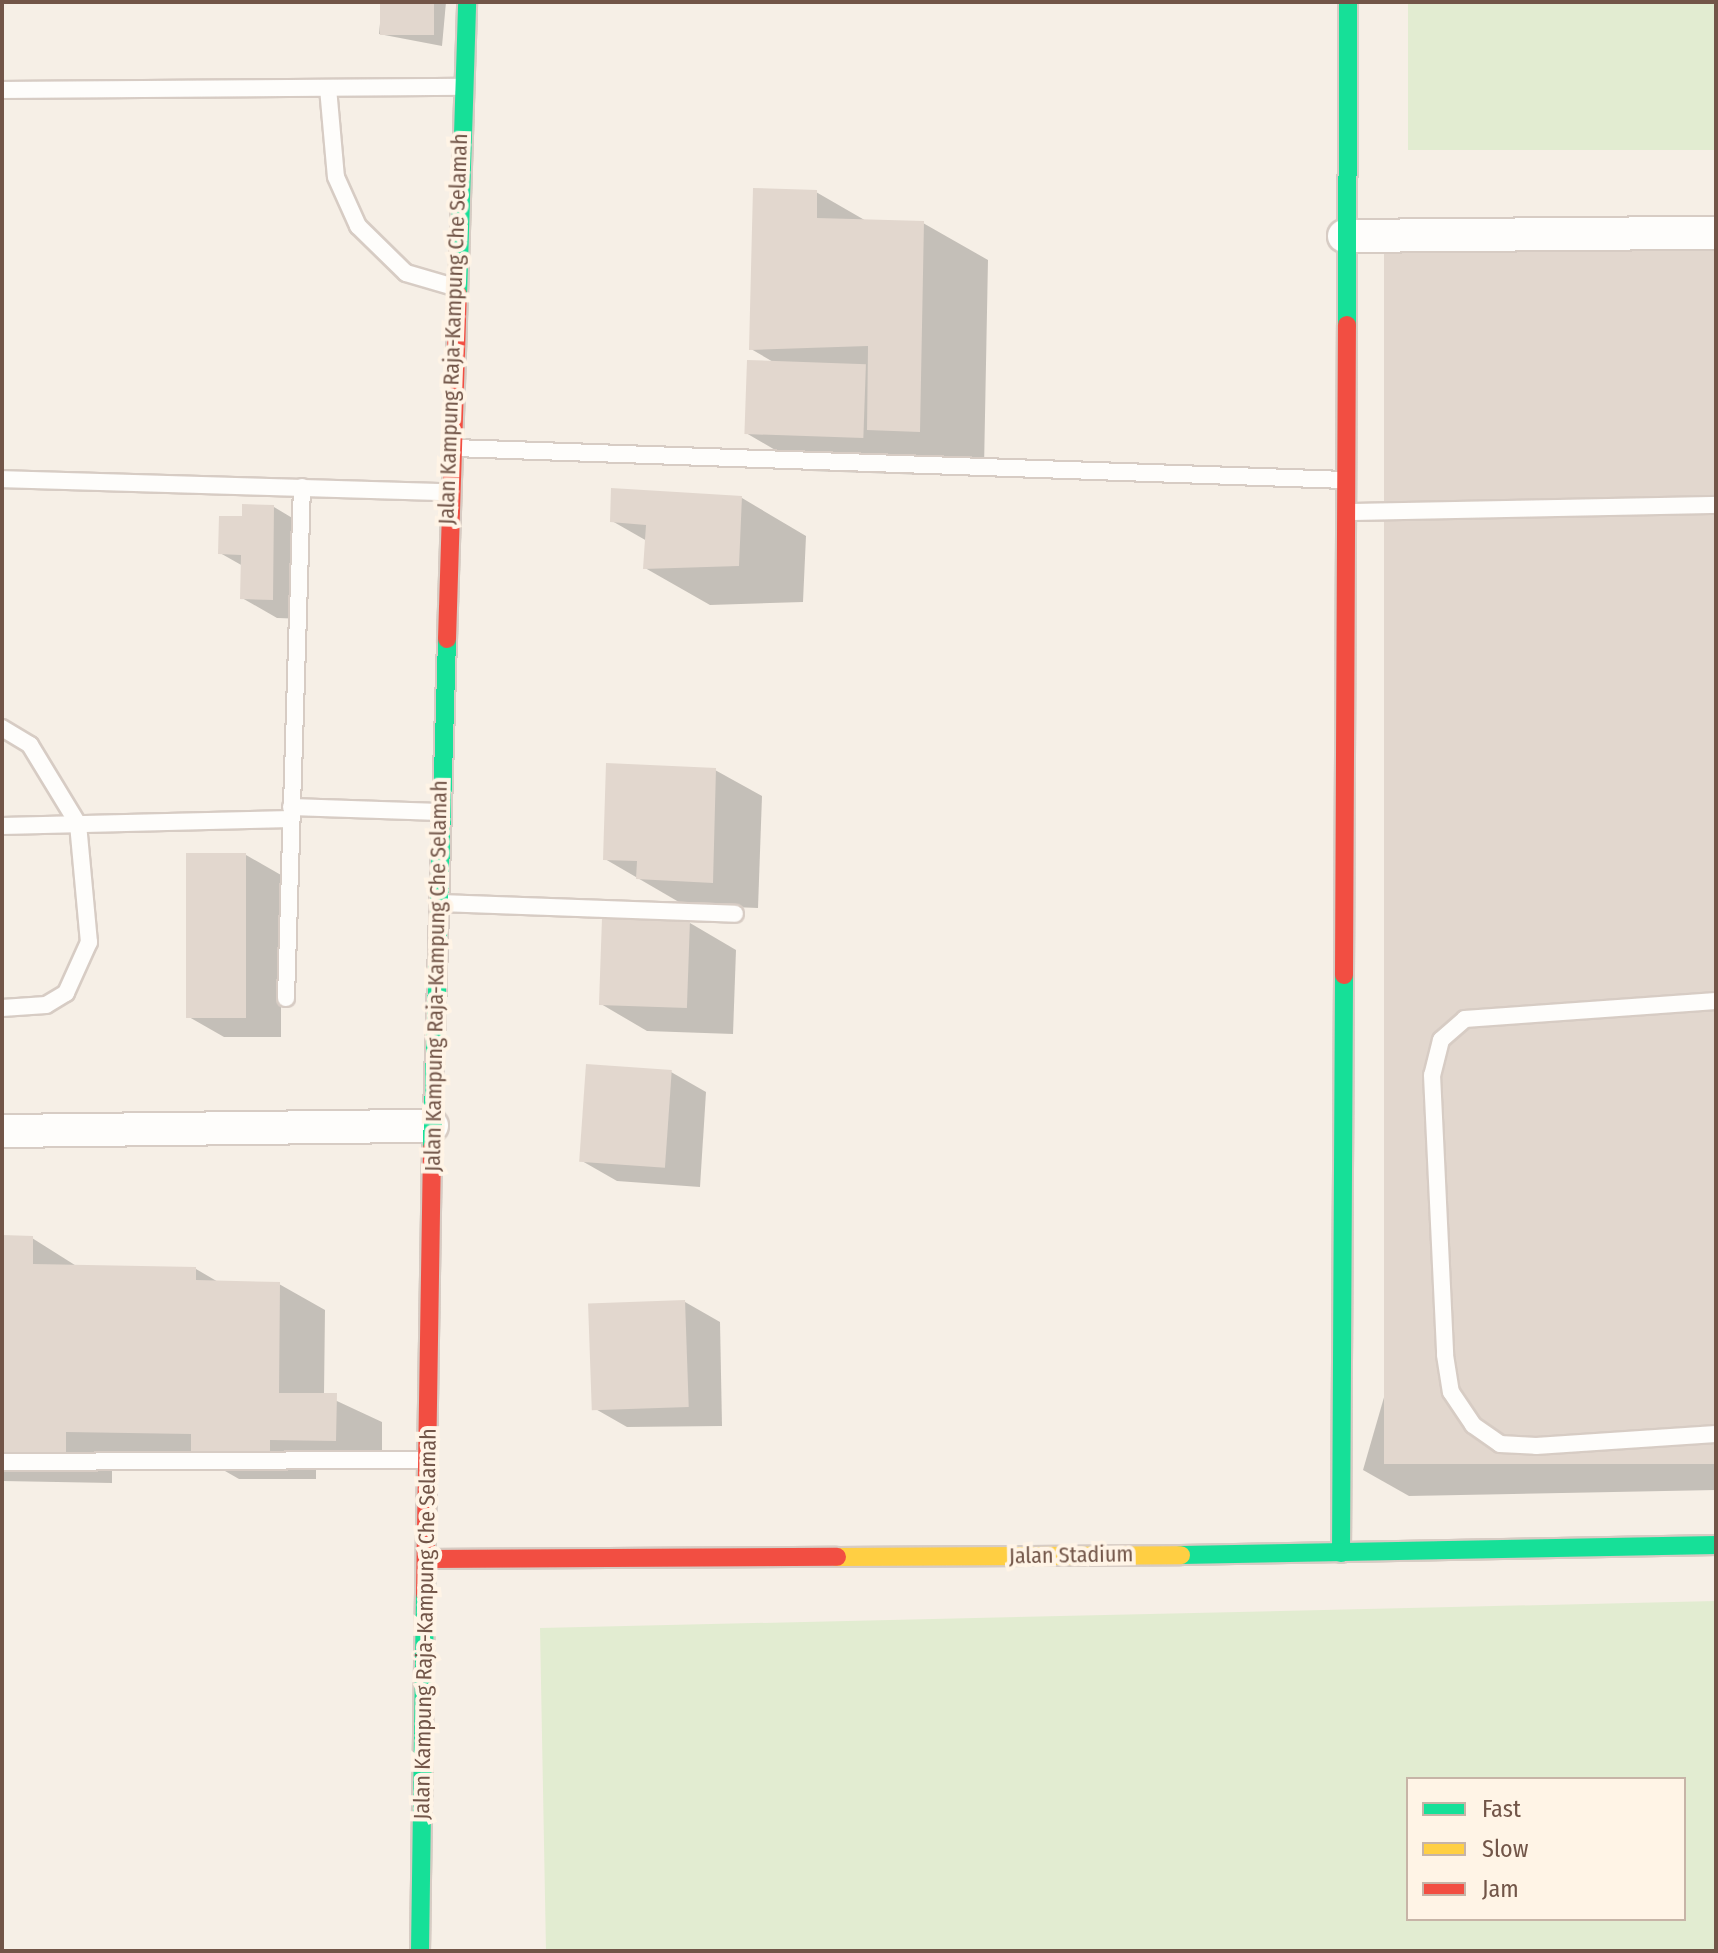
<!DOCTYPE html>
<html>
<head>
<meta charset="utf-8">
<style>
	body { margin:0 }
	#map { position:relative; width:1718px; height:1953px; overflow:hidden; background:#f6efe6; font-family:"Fira Sans Condensed",sans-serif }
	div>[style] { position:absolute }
	.green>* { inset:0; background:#e2ecd1; transform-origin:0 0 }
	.shadow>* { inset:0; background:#0003 }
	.building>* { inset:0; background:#e2d7ce; transform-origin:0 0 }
	.roads { filter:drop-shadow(2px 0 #d7ccc4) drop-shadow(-2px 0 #d7ccc4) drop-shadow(0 2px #d7ccc4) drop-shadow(0 -2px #d7ccc4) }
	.lane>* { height:16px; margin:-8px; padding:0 8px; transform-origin:8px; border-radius:8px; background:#fefdfb }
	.street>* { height:32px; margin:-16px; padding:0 16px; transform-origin:16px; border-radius:16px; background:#fefdfb }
	.fast>* { height:18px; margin:-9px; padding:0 9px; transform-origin:9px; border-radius:9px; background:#16e098 }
	.slow>* { height:18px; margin:-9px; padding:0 9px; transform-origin:9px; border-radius:9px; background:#ffcf43 }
	.jam>* { height:18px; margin:-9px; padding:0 9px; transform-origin:9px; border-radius:9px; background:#f24e42 }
	span { translate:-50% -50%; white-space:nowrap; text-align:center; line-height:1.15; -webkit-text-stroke:8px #fff4e6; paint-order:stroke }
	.street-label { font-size:22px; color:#725548 }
	.frame { position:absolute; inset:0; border:4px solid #725548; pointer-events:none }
	.legend { position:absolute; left:1406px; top:1777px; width:280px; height:144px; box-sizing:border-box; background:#fff4e6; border:2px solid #c7b4a7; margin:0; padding:10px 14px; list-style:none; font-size:24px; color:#725548 }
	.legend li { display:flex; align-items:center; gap:16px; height:40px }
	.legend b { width:40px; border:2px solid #c7b4a7 }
</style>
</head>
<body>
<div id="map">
	<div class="green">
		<div style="left:1408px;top:2px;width:308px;height:148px"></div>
		<div style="clip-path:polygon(evenodd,1716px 1601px,1716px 1951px,546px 1951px,540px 1628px,1716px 1601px,1684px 1779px,1684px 1919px,1408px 1919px,1408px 1779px,1684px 1779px)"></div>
	</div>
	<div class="shadow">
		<div style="clip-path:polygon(382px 2px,446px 2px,442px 46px,379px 34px)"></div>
		<div style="clip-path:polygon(816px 192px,868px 222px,923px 223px,988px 260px,984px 468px,928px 463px,928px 475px,811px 471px,746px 433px,775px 363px,751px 349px)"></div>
		<div style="clip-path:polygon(1716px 248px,1716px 1490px,1409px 1496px,1363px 1470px)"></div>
		<div style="clip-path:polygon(742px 498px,806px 536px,803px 602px,710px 605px,645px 568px,647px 541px,612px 521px)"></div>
		<div style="clip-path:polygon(274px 507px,309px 528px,307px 619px,277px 618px,242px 598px,243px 566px,220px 553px,244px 518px)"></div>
		<div style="clip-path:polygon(715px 770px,762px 796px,758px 908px,684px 905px,605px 859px)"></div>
		<div style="clip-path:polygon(246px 855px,281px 875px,281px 1037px,224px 1037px,189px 1017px)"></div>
		<div style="clip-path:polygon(690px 923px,736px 950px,733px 1034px,647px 1031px,601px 1004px)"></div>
		<div style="clip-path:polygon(671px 1072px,706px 1092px,700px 1187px,617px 1181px,582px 1161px)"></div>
		<div style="clip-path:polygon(2px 1237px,32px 1238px,78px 1267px,196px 1269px,220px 1283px,279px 1284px,325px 1310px,324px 1395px,382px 1422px,382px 1466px,316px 1465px,316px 1479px,239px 1479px,204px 1459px,112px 1457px,112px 1483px,2px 1481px)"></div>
		<div style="clip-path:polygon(685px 1302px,720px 1322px,722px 1426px,627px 1427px,592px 1407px)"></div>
	</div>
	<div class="building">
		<div style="left:380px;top:2px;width:54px;height:33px"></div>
		<div style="clip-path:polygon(753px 188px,817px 190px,817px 218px,924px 221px,920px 432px,867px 430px,868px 346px,749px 350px)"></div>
		<div style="left:1716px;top:246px;width:1218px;height:332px;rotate:90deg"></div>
		<div style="left:747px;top:360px;width:119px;height:74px;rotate:2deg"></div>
		<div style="clip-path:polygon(611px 488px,742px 496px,739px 566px,643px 569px,646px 525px,610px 522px)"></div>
		<div style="clip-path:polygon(242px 504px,274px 505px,273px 600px,240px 599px,241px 555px,218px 554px,219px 516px,242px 516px)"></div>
		<div style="clip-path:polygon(606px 763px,716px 768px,713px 883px,636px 879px,637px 861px,603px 860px)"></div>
		<div style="left:186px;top:853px;width:60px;height:165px"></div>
		<div style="left:602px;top:918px;width:88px;height:87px;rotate:2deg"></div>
		<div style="left:586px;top:1064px;width:86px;height:98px;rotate:4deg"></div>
		<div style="clip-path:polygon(2px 1235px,33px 1236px,33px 1264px,196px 1267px,196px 1280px,280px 1282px,279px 1393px,337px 1393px,336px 1441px,270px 1440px,270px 1454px,191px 1453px,191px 1434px,66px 1432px,66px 1457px,2px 1456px)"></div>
		<div style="left:685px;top:1300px;width:107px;height:97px;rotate:88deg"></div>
	</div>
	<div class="roads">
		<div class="lane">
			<div style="left:328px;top:88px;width:89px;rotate:84.9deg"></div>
			<div style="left:336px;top:177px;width:54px;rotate:65.8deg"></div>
			<div style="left:358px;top:226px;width:67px;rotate:44.4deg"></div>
			<div style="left:406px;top:273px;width:50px;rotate:16.3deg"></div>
			<div style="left:2px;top:90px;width:460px;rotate:-0.4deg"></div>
			<div style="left:455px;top:448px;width:889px;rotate:2.06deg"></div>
			<div style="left:2px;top:479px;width:446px;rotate:1.7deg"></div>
			<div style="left:1348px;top:512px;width:368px;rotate:-1.1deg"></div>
			<div style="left:2px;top:728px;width:33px;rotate:31deg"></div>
			<div style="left:30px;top:745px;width:92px;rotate:58.7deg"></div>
			<div style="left:78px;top:824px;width:119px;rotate:84.7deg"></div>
			<div style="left:89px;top:942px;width:56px;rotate:114.3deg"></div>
			<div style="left:66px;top:993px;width:23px;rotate:149deg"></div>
			<div style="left:46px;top:1005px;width:44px;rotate:176.1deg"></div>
			<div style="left:291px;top:807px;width:149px;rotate:1.9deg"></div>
			<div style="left:2px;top:826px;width:289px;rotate:-1.4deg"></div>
			<div style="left:441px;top:903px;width:294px;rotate:2.1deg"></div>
			<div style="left:286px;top:998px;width:511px;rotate:-88.21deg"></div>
			<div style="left:1716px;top:1001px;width:252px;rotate:175.9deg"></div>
			<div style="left:1465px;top:1019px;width:32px;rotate:139deg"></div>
			<div style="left:1441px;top:1040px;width:36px;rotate:104deg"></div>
			<div style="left:1432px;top:1075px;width:280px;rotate:87.3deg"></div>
			<div style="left:1445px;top:1355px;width:37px;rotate:81deg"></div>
			<div style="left:1451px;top:1392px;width:40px;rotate:56deg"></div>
			<div style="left:1473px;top:1425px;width:33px;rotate:35deg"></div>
			<div style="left:1500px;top:1444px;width:36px;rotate:3deg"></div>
			<div style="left:1536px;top:1446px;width:180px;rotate:-3.8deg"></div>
			<div style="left:2px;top:1462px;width:422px;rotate:-0.3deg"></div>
		</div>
		<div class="street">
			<div style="left:1344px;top:236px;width:372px;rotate:-0.5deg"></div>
			<div style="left:2px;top:1131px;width:430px;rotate:-0.7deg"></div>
		</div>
		<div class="fast">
			<div style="left:458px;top:294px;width:292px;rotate:-88.2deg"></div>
			<div style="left:1347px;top:325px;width:323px;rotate:-89.8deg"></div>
			<div style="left:432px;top:1148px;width:509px;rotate:-88.31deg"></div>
			<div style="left:1341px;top:1553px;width:578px;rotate:-89.7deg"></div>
			<div style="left:1181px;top:1555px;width:535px;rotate:-1.07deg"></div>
			<div style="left:420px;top:1951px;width:357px;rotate:-89.2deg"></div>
		</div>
		<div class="slow">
			<div style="left:837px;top:1557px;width:344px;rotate:-0.3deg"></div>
		</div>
		<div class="jam">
			<div style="left:447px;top:639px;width:345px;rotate:-88.2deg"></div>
			<div style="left:1344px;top:975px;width:650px;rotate:-89.74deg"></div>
			<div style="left:426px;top:1559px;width:411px;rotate:-0.3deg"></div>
			<div style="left:425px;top:1594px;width:446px;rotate:-89.1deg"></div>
		</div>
	</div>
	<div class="street-label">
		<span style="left:453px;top:329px;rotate:-88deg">Jalan Kampung Raja-Kampung Che Selamah</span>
		<span style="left:436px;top:976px;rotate:-89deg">Jalan Kampung Raja-Kampung Che Selamah</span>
		<span style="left:1071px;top:1555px;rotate:-1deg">Jalan Stadium</span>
		<span style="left:425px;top:1624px;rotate:-89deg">Jalan Kampung Raja-Kampung Che Selamah</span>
	</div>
	<div class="frame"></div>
	<ul class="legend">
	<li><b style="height:10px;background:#16e098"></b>Fast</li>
	<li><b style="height:10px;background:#ffcf43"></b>Slow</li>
	<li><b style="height:10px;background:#f24e42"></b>Jam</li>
	</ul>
</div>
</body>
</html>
